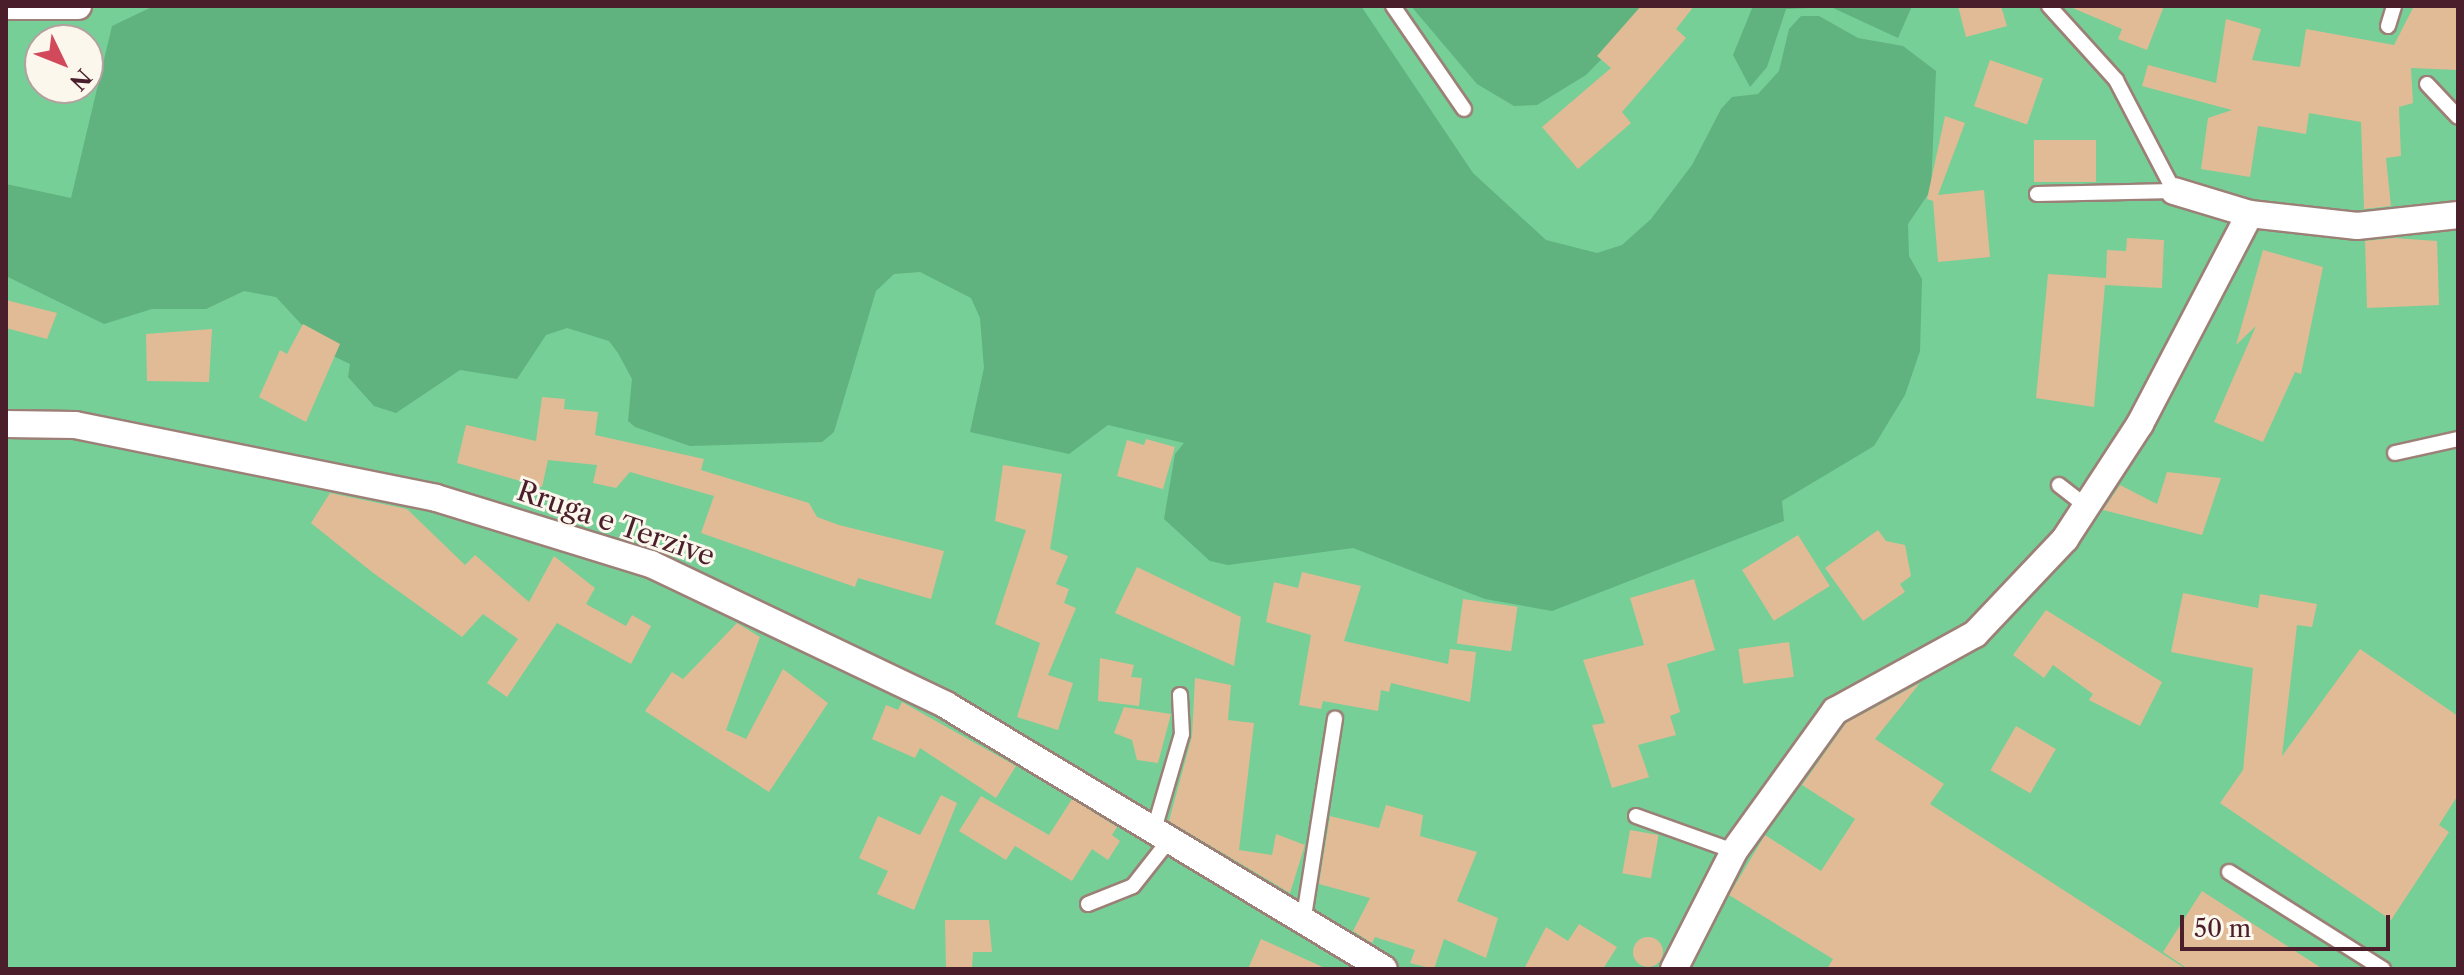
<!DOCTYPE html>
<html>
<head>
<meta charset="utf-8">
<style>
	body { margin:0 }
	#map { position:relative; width:2464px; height:975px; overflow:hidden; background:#efe2c3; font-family:"Libre Caslon Text",serif }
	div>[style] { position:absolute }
	.green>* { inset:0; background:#76cf96 }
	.forest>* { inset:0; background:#60b27f }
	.building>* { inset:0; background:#e1bb95; transform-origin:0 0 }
	.round { border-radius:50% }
	.roads { filter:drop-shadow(2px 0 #9c8077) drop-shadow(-2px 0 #9c8077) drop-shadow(0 2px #9c8077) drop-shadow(0 -2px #9c8077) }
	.lane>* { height:14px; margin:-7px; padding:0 7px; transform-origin:7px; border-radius:7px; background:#fff }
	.street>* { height:26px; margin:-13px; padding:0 13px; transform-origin:13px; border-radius:13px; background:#fff }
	span { translate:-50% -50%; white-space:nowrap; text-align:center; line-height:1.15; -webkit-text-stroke:6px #fbf7ec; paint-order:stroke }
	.street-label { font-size:28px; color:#4a1f2b }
	.frame { position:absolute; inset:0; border:8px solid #4a1f2b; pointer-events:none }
	.north { position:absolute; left:24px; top:24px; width:80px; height:80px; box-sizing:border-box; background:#fbf7ec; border:2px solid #b4a19f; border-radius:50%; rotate:133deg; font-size:22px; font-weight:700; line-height:32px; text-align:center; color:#4a1f2b }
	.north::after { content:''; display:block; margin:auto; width:28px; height:36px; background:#d1495b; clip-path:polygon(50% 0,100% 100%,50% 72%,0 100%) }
	.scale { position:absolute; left:2180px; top:915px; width:210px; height:36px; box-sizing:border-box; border:4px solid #4a1f2b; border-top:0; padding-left:10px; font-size:24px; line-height:28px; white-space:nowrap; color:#4a1f2b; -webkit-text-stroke:6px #fbf7ec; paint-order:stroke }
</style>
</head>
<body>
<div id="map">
	<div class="green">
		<div style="clip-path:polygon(evenodd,6px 6px,2458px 6px,2458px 969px,6px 969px,6px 6px,40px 40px,88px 40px,88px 88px,40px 88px,40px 40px)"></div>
	</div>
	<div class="forest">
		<div style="clip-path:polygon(154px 6px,1361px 6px,1473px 173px,1546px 240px,1597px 253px,1622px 245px,1651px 219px,1692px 165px,1721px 109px,1732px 97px,1758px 94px,1779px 71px,1789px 29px,1801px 16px,1819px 16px,1858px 38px,1903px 46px,1936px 71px,1931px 190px,1908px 224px,1909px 256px,1922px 279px,1920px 351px,1905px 395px,1874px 446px,1782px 501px,1784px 521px,1552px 611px,1485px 599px,1353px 548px,1228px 565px,1210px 561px,1164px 519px,1175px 454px,1184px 443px,1108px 425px,1069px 454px,970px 432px,984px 368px,980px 318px,971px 298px,920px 272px,894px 274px,876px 291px,834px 432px,822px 442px,690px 446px,635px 427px,628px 421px,632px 379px,618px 353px,609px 341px,567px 328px,546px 335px,517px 379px,460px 370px,396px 413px,374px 406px,348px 377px,350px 364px,329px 354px,276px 297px,244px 291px,206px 309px,152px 309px,104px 324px,6px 276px,6px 184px,71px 198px,112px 26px)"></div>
		<div style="clip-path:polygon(1411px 6px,1653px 6px,1586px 75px,1537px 105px,1514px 106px,1477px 84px)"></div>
		<div style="clip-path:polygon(1753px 6px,1912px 6px,1898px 38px,1831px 7px,1786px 9px,1767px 67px,1750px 87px,1733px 55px)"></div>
	</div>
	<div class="building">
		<div style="clip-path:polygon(1641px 6px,1694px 6px,1676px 29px,1686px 38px,1622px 112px,1631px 123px,1578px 169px,1542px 127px,1611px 68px,1597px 56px)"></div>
		<div style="clip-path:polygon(1958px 6px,2001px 6px,2007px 26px,1966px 37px)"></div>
		<div style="clip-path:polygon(2068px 6px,2164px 6px,2147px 50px,2118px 39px,2122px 29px)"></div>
		<div style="clip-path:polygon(2414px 6px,2458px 6px,2458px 70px,2411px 68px,2413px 103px,2399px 107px,2401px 156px,2386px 158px,2391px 206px,2364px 209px,2361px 122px,2309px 113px,2306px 134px,2258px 126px,2250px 177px,2201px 169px,2208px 118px,2232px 110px,2142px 86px,2148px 65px,2216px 83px,2226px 19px,2261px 29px,2252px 60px,2300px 67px,2306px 29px,2394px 45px)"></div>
		<div style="left:1990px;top:60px;width:56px;height:49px;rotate:19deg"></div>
		<div style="clip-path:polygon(1945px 116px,1965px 123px,1938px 195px,1984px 190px,1990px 257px,1938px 262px,1933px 201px,1927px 199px)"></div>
		<div style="left:2034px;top:140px;width:62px;height:42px"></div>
		<div style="clip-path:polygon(2127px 238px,2164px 240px,2162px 288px,2105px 285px,2094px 407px,2036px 398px,2048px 274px,2106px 278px,2107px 250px,2126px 251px)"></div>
		<div style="clip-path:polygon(2394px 238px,2437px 241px,2439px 305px,2367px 308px,2365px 241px)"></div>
		<div style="clip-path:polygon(2263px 250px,2323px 267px,2301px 374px,2295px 372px,2263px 442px,2214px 422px,2256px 326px,2236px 345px)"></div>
		<div style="clip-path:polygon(6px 300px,57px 313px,47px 339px,6px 328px)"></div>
		<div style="clip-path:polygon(303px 324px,340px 344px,306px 422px,259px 397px,280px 350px,287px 354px)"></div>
		<div style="clip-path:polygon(212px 329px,209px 382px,147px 381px,146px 334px)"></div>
		<div style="clip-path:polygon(542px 397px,565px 399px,564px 409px,598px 412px,595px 435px,704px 459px,701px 470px,809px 503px,817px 517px,839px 525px,944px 551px,931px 599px,858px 578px,855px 587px,701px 533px,714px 496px,630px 472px,616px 488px,593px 483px,597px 465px,548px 460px,542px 487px,457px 463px,466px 425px,536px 441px)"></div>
		<div style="clip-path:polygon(1146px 439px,1175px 447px,1163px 489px,1117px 476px,1127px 440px,1144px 445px)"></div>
		<div style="clip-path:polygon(1003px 465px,1062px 474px,1050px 549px,1068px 556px,1056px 584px,1069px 589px,1064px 603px,1076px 608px,1048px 675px,1073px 683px,1058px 730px,1017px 717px,1040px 643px,995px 624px,1026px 530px,995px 521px)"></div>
		<div style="clip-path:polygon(2167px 472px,2221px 478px,2202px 535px,2103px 510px,2120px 485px,2157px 504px)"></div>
		<div style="clip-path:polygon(330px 493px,407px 509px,465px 565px,475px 555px,529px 602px,554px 556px,595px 588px,586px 604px,626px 626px,632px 615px,651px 626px,631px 664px,557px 623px,507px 697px,487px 683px,518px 639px,483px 614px,462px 637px,372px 572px,311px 523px)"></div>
		<div style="clip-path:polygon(1878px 530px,1886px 541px,1905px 545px,1911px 576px,1900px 584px,1905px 592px,1863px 621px,1825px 568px)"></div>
		<div style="left:1798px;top:535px;width:60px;height:66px;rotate:58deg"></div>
		<div style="clip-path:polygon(1137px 567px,1241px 617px,1234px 666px,1115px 613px)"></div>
		<div style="clip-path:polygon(1302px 572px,1361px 586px,1344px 641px,1448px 664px,1450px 649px,1476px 652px,1470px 702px,1391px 683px,1389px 692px,1381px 690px,1378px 711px,1323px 701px,1321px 709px,1299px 705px,1311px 635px,1266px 622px,1274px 582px,1298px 588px)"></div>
		<div style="clip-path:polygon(1694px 579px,1715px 650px,1667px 664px,1680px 712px,1670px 716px,1676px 735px,1638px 745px,1649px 777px,1612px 788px,1592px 725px,1605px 723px,1583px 660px,1644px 645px,1630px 598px)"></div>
		<div style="clip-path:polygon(2183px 593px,2258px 608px,2260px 594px,2317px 604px,2312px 627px,2297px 625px,2282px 756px,2360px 649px,2458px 716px,2458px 795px,2439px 825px,2449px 832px,2391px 920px,2220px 803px,2243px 770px,2253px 668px,2171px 652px)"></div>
		<div style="left:1463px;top:599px;width:55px;height:45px;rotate:8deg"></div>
		<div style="clip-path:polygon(2046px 610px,2162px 682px,2140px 726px,2089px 700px,2093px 694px,2053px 665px,2044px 678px,2013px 655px)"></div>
		<div style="clip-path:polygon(737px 623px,760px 637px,726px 730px,746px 739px,783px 669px,828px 703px,769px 792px,645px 711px,672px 672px,683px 679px)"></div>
		<div style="left:1789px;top:642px;width:35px;height:51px;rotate:82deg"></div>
		<div style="clip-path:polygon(1100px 658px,1134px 665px,1131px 677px,1142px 678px,1139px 706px,1098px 701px)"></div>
		<div style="clip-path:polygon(1195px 678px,1231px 685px,1228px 720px,1254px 723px,1239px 850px,1272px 855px,1276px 834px,1305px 845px,1290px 893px,1169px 821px,1192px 736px)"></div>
		<div style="clip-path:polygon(1920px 683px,1875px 739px,1944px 784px,1930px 804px,2186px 969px,1827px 969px,1833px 959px,1729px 895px,1765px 835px,1821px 871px,1855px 819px,1802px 785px,1846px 723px)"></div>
		<div style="clip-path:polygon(902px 702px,1016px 766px,996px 798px,920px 748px,915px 758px,872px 739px,886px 705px,898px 710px)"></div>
		<div style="clip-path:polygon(1124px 707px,1171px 714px,1158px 763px,1137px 760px,1132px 740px,1114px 733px)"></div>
		<div style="left:2016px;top:726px;width:46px;height:51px;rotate:30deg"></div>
		<div style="clip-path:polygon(941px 795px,957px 803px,914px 910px,877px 894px,888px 871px,859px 858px,878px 816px,920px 835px)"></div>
		<div style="clip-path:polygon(981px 796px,1049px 835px,1072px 799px,1117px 827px,1112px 835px,1120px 841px,1108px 860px,1092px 849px,1072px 881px,1015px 846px,1006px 860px,959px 831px)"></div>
		<div style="clip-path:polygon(1386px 805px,1423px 815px,1420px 836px,1477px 852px,1457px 901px,1498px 918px,1486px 958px,1444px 939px,1434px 969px,1410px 963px,1415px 950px,1375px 937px,1372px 943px,1353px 931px,1370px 898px,1319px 884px,1330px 816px,1379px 828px)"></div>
		<div style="left:1630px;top:830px;width:29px;height:44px;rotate:10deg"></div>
		<div style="clip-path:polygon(2202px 891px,2216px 900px,2323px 969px,2188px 969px,2163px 952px)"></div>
		<div style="clip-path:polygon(945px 920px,989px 920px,992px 952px,973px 952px,972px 969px,946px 969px)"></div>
		<div style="clip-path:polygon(1579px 924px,1617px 947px,1603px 969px,1524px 969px,1546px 927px,1568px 941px)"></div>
		<div class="round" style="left:1633px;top:937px;width:30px;height:30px"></div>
		<div style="clip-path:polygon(1261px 939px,1327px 969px,1248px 969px)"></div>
	</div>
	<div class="roads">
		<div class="lane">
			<div style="left:1393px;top:6px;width:125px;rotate:55.4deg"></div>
			<div style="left:2049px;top:6px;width:100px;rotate:47.8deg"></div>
			<div style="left:2116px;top:80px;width:125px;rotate:62.4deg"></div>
			<div style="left:2388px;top:26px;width:21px;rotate:-73deg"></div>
			<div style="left:2427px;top:84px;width:45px;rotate:46.8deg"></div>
			<div style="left:2037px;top:194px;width:137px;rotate:-1.3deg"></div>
			<div style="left:2395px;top:453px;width:65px;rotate:-12.5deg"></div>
			<div style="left:2059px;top:485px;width:37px;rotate:38deg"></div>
			<div style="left:1636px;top:816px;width:104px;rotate:19.7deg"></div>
			<div style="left:1153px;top:833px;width:103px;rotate:-73.7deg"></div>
			<div style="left:1182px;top:734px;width:39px;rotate:-93deg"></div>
			<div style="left:2229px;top:872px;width:182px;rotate:32.2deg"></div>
			<div style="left:1088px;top:904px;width:48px;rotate:-21.8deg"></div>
			<div style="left:1133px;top:886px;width:53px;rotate:-51.8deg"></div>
			<div style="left:1303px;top:923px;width:207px;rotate:-81.1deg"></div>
		</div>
		<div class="street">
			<div style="left:9px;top:6px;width:69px"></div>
			<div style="left:2174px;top:191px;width:79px;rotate:16.8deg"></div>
			<div style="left:2250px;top:214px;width:108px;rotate:6.4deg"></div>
			<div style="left:2357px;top:226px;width:102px;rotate:-6.2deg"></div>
			<div style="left:6px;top:424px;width:69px;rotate:0.8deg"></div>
			<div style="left:75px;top:425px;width:368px;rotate:11.4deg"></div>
			<div style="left:436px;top:498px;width:225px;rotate:17.1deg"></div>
			<div style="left:651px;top:564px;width:327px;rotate:25.5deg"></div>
			<div style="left:946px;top:705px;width:511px;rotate:31.08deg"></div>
			<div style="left:1674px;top:969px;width:132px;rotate:-63deg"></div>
			<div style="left:1734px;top:851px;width:173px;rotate:-54.2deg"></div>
			<div style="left:1835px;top:711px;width:160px;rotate:-28.8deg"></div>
			<div style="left:1975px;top:634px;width:131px;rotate:-46.5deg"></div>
			<div style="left:2065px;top:539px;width:137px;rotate:-56.9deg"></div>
			<div style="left:2140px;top:424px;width:237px;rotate:-62.4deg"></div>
		</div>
	</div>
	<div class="street-label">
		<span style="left:616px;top:523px;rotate:19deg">Rruga e Terzive</span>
	</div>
	<div class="frame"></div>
	<div class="north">N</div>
	<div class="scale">50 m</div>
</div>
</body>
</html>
